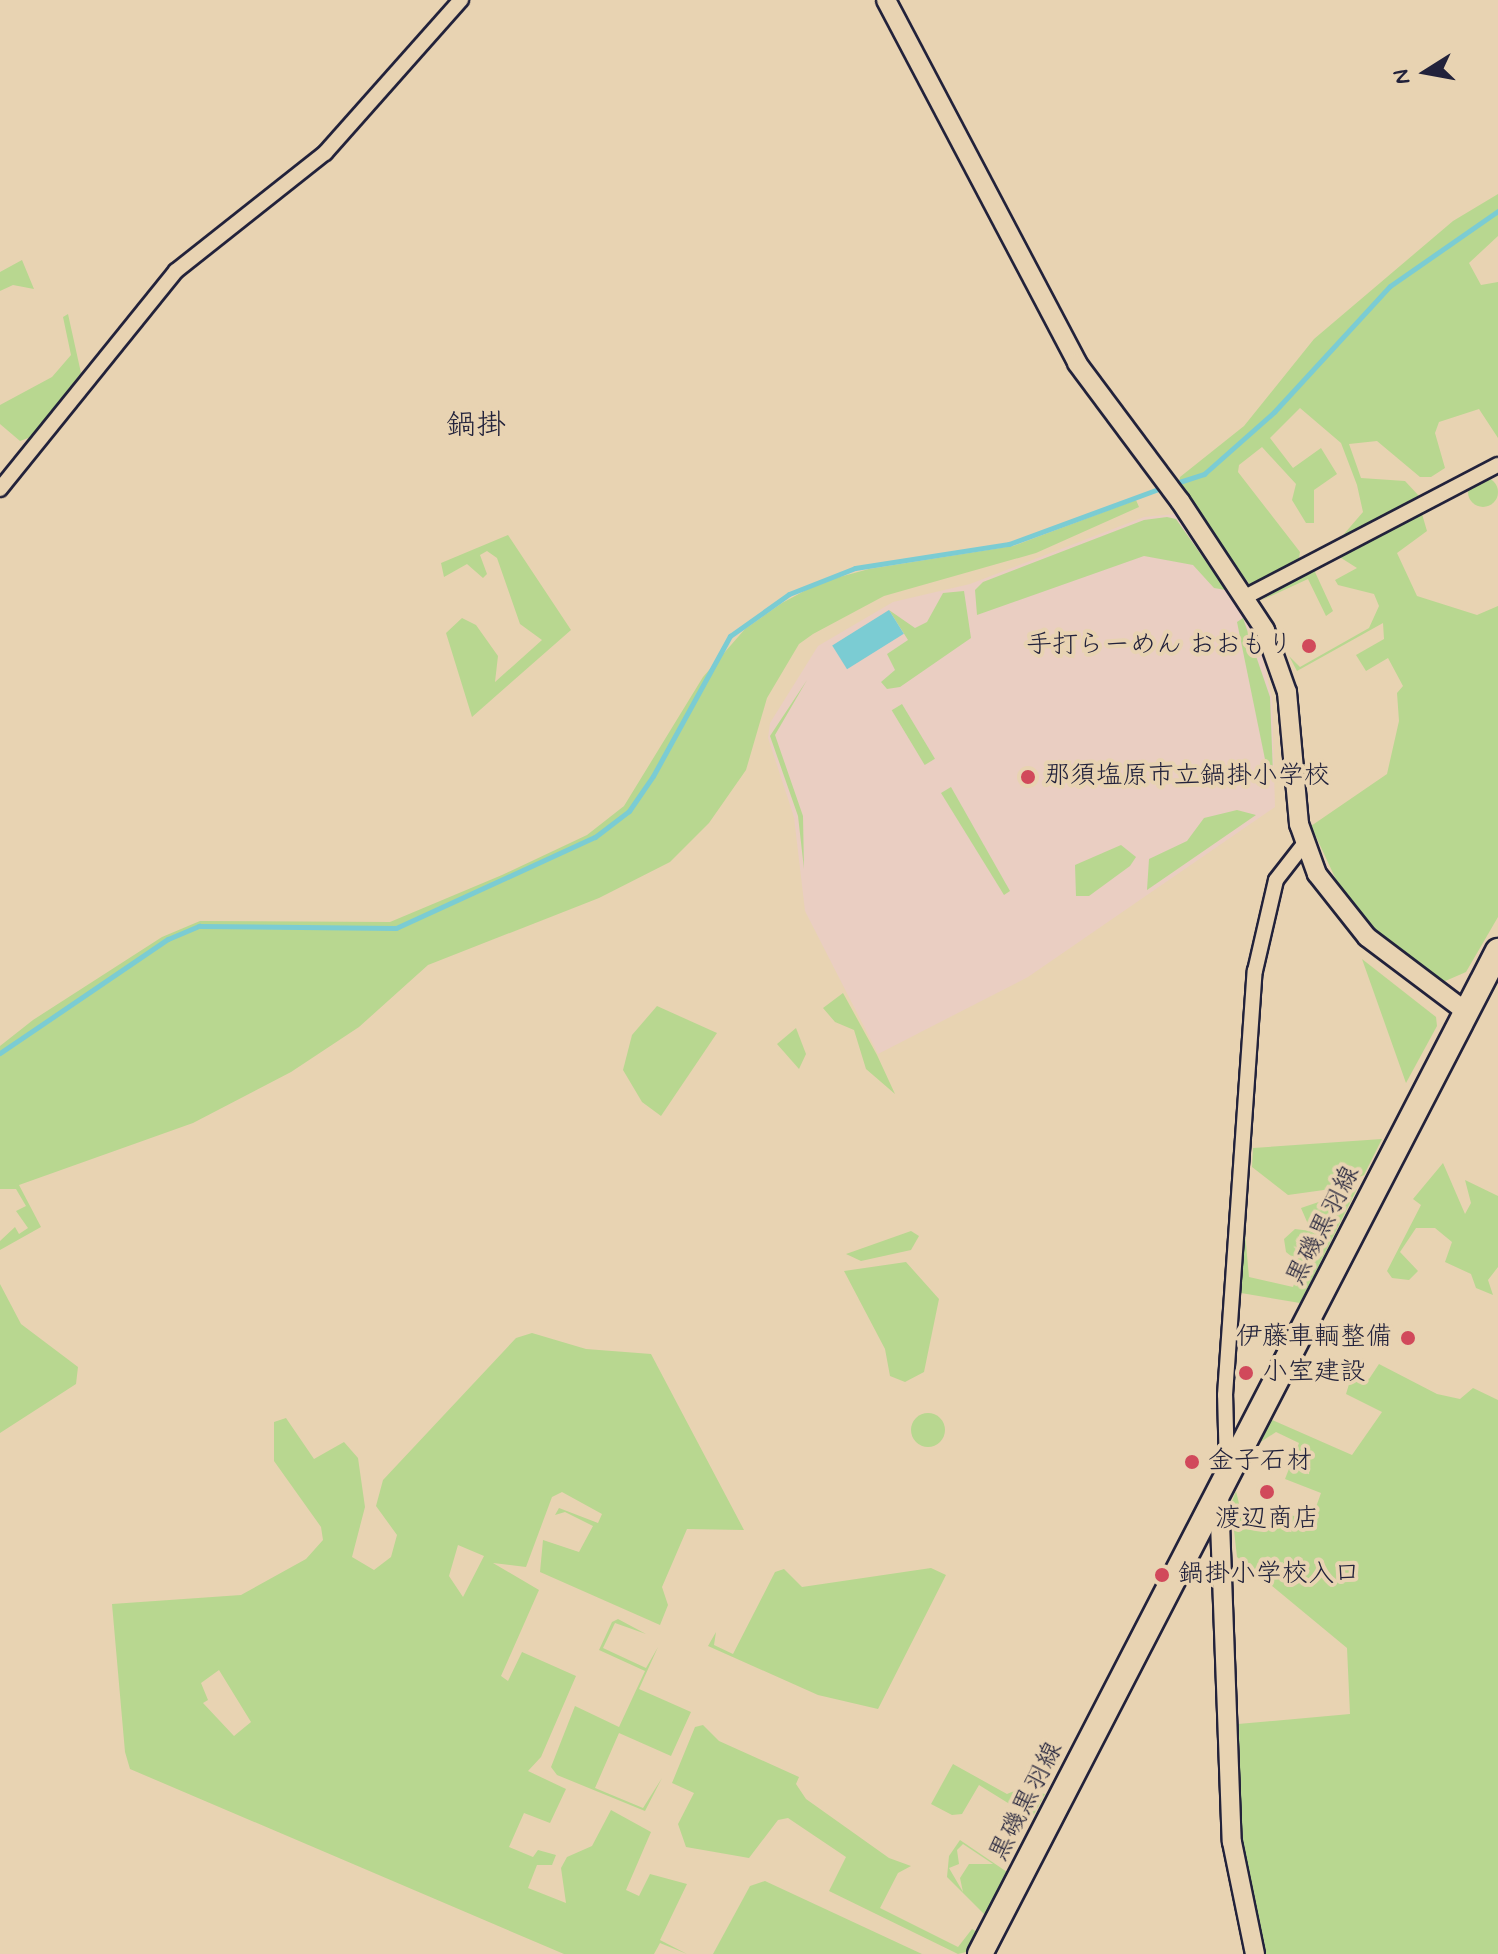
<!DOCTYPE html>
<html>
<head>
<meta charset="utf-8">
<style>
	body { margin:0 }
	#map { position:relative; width:1498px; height:1954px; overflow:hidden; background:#e8d3b2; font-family:Mynerve,"Klee One",sans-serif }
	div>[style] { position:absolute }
	.built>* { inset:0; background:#eacec2 }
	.green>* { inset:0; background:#b8d790; transform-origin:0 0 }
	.round { border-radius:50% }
	.water>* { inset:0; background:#7bccd3; transform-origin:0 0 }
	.stream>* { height:5px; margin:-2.5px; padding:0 2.5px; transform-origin:2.5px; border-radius:2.5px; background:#7bccd3 }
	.roads { filter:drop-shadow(2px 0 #22223b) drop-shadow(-2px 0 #22223b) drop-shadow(0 2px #22223b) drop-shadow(0 -2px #22223b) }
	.minor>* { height:14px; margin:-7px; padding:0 7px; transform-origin:7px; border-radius:7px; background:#e8d3b2 }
	.tertiary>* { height:18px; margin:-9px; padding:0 9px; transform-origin:9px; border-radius:9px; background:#e8d3b2 }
	.primary>* { height:24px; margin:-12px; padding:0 12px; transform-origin:12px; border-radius:12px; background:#e8d3b2 }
	.dots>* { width:22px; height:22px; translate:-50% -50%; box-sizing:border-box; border:4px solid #e8d3b2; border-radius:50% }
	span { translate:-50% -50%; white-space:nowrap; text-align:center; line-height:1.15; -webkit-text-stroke:8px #e8d3b2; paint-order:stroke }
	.poi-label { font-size:26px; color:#22223b }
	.right { translate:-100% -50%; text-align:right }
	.left { translate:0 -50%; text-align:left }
	.street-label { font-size:26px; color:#22223b }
	.quarter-label { font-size:30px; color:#22223b }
	.north { position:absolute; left:1386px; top:32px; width:80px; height:80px; -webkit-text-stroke:6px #e8d3b2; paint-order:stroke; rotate:259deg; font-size:22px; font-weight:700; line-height:32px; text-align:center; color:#22223b }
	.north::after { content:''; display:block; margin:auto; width:28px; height:36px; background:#22223b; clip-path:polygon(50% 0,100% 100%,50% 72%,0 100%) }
</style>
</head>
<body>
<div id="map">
	<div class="built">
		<div style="clip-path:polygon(1176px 514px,1242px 608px,1260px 648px,1272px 698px,1275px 807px,1028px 977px,878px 1054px,805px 911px,794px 817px,768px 738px,770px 723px,818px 646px,893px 602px,970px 584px,1144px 517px)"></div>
	</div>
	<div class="green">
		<div style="clip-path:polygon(1498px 194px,1498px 236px,1469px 263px,1481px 285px,1498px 282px,1498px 438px,1479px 409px,1439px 422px,1435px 433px,1445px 468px,1431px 477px,1420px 477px,1377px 441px,1349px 444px,1361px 478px,1405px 481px,1420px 497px,1338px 541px,1363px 512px,1357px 485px,1341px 443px,1300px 408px,1270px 438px,1293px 468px,1321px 448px,1337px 474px,1314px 490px,1314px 523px,1306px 523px,1292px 500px,1296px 484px,1262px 447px,1239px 465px,1238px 472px,1300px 552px,1298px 564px,1253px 589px,1178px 489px,1180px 477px,1244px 426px,1314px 339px,1453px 221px)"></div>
		<div style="clip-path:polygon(22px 260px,34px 289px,13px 285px,0 291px,0 272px)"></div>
		<div style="clip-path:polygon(68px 314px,81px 373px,31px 437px,20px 441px,0 424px,0 405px,52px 377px,71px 355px,63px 317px)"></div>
		<div class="round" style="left:1468px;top:477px;width:30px;height:30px"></div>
		<div style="clip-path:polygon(1136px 500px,1139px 507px,1036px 553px,884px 596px,813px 634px,799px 644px,767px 698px,746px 770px,709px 823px,670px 862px,599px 898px,428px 965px,359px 1027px,291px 1072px,193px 1123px,19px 1185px,41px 1227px,0 1250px,0 1241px,15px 1227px,19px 1234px,28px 1228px,16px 1211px,26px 1206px,16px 1189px,0 1189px,0 1046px,33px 1020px,162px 937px,200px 921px,390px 922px,502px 875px,587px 835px,624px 806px,703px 677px,745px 629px,782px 603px,821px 582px,869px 569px,1013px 546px)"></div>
		<div style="clip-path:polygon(1422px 514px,1427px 531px,1397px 553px,1417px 596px,1477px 615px,1498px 606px,1498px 917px,1466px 972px,1443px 982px,1368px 929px,1346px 901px,1311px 826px,1387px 774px,1399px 721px,1397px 693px,1403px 686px,1388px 658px,1366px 671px,1356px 655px,1384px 639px,1383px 623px,1297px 671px,1289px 656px,1300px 667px,1369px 628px,1379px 606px,1374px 594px,1338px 585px,1335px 580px,1357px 568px,1338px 556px)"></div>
		<div style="clip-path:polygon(1167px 517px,1176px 519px,1226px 590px,1214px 588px,1193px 565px,1144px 556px,977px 615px,975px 590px,983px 582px,1144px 520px)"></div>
		<div style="clip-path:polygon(508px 535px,571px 630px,472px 717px,446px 633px,462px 618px,476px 625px,498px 656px,495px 682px,542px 640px,520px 624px,497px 558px,487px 551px,480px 555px,487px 574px,483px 578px,467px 564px,444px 577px,441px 563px)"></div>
		<div style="clip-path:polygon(1331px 559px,1315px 572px,1333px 611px,1326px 616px,1308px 579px,1260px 601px)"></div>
		<div style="clip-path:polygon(964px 591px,971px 638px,900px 687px,887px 689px,881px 682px,895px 670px,887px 654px,908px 640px,889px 610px,915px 628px,927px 622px,943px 593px)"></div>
		<div style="clip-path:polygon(1243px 618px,1270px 697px,1273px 774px,1268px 774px,1237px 622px)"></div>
		<div style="clip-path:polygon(807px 680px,775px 735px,803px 816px,804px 869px,798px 816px,770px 736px)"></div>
		<div style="left:902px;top:704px;width:64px;height:12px;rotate:59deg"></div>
		<div style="clip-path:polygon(951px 787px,1010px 891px,1004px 895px,941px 793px)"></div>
		<div style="clip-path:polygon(1237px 810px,1256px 815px,1147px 890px,1149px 859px,1187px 841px,1204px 818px)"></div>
		<div style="clip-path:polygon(1121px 845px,1136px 857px,1130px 866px,1089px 896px,1076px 896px,1075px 865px)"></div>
		<div style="clip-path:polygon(1362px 959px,1436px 1017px,1437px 1026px,1406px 1083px)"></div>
		<div style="clip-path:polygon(843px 993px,877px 1055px,895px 1094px,866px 1069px,854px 1030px,835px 1022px,823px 1008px)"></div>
		<div style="clip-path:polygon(657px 1006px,717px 1033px,661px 1116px,642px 1102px,623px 1070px,632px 1035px)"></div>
		<div style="clip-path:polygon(796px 1028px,806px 1054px,799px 1069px,777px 1044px)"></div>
		<div style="clip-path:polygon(1382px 1139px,1364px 1175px,1331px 1189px,1288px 1195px,1252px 1167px,1253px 1148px)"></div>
		<div style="clip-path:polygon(1443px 1163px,1465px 1214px,1471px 1203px,1465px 1180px,1498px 1196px,1498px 1267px,1488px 1280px,1493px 1295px,1476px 1288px,1471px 1274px,1445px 1262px,1452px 1242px,1435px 1228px,1416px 1228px,1400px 1252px,1418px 1271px,1409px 1280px,1392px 1278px,1387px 1271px,1421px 1205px,1413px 1199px)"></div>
		<div style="clip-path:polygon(1357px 1189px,1300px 1303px,1241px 1293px,1245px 1233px,1249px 1277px,1293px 1287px,1301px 1264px,1286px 1252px,1284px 1239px,1295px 1229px,1311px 1231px,1301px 1208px)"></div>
		<div style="clip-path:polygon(911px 1231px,919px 1236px,911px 1250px,861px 1261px,846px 1254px)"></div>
		<div style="clip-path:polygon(906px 1262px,939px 1299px,924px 1372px,905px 1382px,890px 1376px,885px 1349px,844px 1271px)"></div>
		<div style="clip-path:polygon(0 1284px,21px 1324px,78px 1367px,76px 1384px,0 1433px)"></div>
		<div style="clip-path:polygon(evenodd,532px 1333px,586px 1349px,651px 1354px,744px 1530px,687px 1529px,662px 1587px,668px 1605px,660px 1625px,540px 1572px,543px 1540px,579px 1552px,593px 1526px,565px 1512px,555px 1515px,559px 1508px,598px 1523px,602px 1514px,562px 1492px,552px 1497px,526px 1567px,493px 1563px,539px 1590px,501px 1676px,508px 1681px,522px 1652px,576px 1676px,541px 1757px,528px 1771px,566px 1789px,550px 1823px,524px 1813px,509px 1847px,533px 1857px,538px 1850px,556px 1855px,552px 1865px,537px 1865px,528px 1888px,566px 1903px,561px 1868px,567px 1857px,592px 1846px,611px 1810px,651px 1832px,626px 1890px,639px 1896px,650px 1874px,687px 1884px,660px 1940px,687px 1954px,660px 1943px,654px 1954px,564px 1954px,130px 1769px,125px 1752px,112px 1604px,241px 1595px,306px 1559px,323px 1540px,321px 1527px,274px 1461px,274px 1422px,286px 1418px,314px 1459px,344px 1442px,358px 1458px,365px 1507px,352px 1557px,374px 1570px,391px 1557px,397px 1535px,376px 1506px,383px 1480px,516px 1338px,532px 1333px,458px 1545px,484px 1556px,463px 1597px,449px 1576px,458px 1545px,532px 1333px,219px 1670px,251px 1722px,234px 1736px,203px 1703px,208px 1700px,201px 1683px,219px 1670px)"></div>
		<div style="clip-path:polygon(1331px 1361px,1369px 1379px,1379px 1364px,1437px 1394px,1460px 1399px,1473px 1388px,1498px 1400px,1498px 1954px,1262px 1954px,1244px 1889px,1238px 1724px,1350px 1714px,1347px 1648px,1237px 1557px,1231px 1504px,1236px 1491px,1242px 1516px,1276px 1530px,1284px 1513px,1311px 1521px,1321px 1493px,1285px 1479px,1299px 1443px,1276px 1432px,1256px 1445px,1268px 1418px,1352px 1455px,1382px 1412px,1346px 1394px,1350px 1381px,1326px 1368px)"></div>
		<div class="round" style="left:911px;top:1413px;width:34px;height:34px"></div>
		<div style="clip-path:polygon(931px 1568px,946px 1575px,878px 1709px,818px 1695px,708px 1646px,716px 1632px,714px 1645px,733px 1654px,775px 1572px,784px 1569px,802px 1587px)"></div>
		<div style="clip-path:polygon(618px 1619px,646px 1634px,615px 1623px,603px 1648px,646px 1668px,658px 1647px,639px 1689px,691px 1712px,671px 1756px,619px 1733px,595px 1788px,643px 1808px,662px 1778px,645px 1811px,557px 1775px,551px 1767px,575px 1706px,619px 1727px,645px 1671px,599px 1650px,612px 1622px)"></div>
		<div style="clip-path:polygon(703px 1725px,719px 1741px,799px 1777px,796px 1784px,806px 1799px,889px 1858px,911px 1866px,898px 1873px,880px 1908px,958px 1947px,972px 1929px,977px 1932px,966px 1952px,958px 1954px,829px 1891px,846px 1857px,788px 1818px,778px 1820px,749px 1858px,686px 1847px,678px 1824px,694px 1793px,672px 1783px,695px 1727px)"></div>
		<div style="clip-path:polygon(953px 1764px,1007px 1794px,1019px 1789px,1045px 1794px,1032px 1818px,979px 1785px,962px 1814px,952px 1815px,931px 1804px)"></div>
		<div style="clip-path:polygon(evenodd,960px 1840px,1007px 1872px,985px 1915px,947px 1877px,949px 1856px,960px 1840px,963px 1844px,993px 1864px,969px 1864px,960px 1878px,963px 1892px,949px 1868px,959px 1864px,957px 1850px,963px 1844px)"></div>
		<div style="clip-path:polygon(765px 1881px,922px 1954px,713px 1954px,750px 1886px)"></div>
	</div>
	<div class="water">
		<div style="left:889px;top:610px;width:28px;height:67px;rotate:58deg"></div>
	</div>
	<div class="stream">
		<div style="left:1173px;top:484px;width:33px;rotate:-18deg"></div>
		<div style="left:1204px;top:474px;width:94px;rotate:-41.5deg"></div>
		<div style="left:1274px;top:412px;width:171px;rotate:-47.4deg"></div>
		<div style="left:1390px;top:286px;width:131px;rotate:-34.8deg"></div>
		<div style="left:0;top:1053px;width:203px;rotate:-34.2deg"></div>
		<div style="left:168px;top:939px;width:34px;rotate:-23deg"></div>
		<div style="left:199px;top:926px;width:197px;rotate:0.6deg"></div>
		<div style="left:396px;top:928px;width:219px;rotate:-24.6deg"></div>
		<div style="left:595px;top:837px;width:43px;rotate:-37.4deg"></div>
		<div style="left:629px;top:811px;width:42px;rotate:-55.6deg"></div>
		<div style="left:653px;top:776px;width:160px;rotate:-61.2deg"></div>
		<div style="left:730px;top:636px;width:72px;rotate:-35.4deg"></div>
		<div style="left:789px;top:594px;width:71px;rotate:-21.5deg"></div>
		<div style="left:855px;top:568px;width:156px;rotate:-8.9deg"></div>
		<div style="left:1009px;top:544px;width:165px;rotate:-20.2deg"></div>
	</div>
	<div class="roads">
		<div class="minor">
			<div style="left:0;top:489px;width:280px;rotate:-51.1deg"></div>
			<div style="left:176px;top:271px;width:190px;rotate:-38.4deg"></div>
			<div style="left:325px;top:153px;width:205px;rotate:-48.4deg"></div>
			<div style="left:1247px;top:596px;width:283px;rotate:-27.6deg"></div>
			<div style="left:1227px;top:1469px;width:74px;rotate:-91.5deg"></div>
			<div style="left:1225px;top:1395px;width:425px;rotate:-86deg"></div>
			<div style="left:1255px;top:971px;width:93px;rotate:-77deg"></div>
			<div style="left:1276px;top:880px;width:46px;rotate:-52.1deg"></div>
		</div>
		<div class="tertiary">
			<div style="left:886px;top:0;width:410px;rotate:62.2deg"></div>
			<div style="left:1077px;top:363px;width:172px;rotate:53.3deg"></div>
			<div style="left:1180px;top:501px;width:154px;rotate:56.6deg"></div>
			<div style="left:1265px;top:630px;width:66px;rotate:70.5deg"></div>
			<div style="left:1287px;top:692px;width:133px;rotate:84.8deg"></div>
			<div style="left:1299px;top:824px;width:53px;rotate:70.2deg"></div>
			<div style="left:1317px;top:874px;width:80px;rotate:51.6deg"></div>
			<div style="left:1367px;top:937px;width:121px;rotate:37deg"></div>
			<div style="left:1219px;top:1495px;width:347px;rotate:87.9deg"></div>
			<div style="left:1232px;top:1842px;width:114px;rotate:78.4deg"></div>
		</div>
		<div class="primary">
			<div style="left:980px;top:1954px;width:1129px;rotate:-62.69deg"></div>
		</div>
	</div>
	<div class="dots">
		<div style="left:1309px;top:646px;background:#d1495b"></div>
		<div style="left:1028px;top:777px;background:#d1495b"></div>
		<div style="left:1408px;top:1338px;background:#d1495b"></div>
		<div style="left:1246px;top:1373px;background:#d1495b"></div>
		<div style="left:1192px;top:1462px;background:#d1495b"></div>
		<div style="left:1267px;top:1492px;background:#d1495b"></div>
		<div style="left:1162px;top:1575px;background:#d1495b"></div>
	</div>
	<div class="poi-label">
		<span class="right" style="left:1293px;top:646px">手打らーめん おおもり</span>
		<span class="left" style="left:1044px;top:777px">那須塩原市立鍋掛小学校</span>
		<span class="right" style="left:1392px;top:1338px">伊藤車輌整備</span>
		<span class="left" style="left:1262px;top:1373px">小室建設</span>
		<span class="left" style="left:1208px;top:1462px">金子石材</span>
		<span style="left:1267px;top:1520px">渡辺商店</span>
		<span class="left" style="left:1178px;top:1575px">鍋掛小学校入口</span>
	</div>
	<div class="street-label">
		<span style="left:1324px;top:1226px;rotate:-63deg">黒磯黒羽線</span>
		<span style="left:1027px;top:1802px;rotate:-63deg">黒磯黒羽線</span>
	</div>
	<div class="quarter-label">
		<span style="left:476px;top:426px">鍋掛</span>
	</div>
	<div class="north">N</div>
</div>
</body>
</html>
